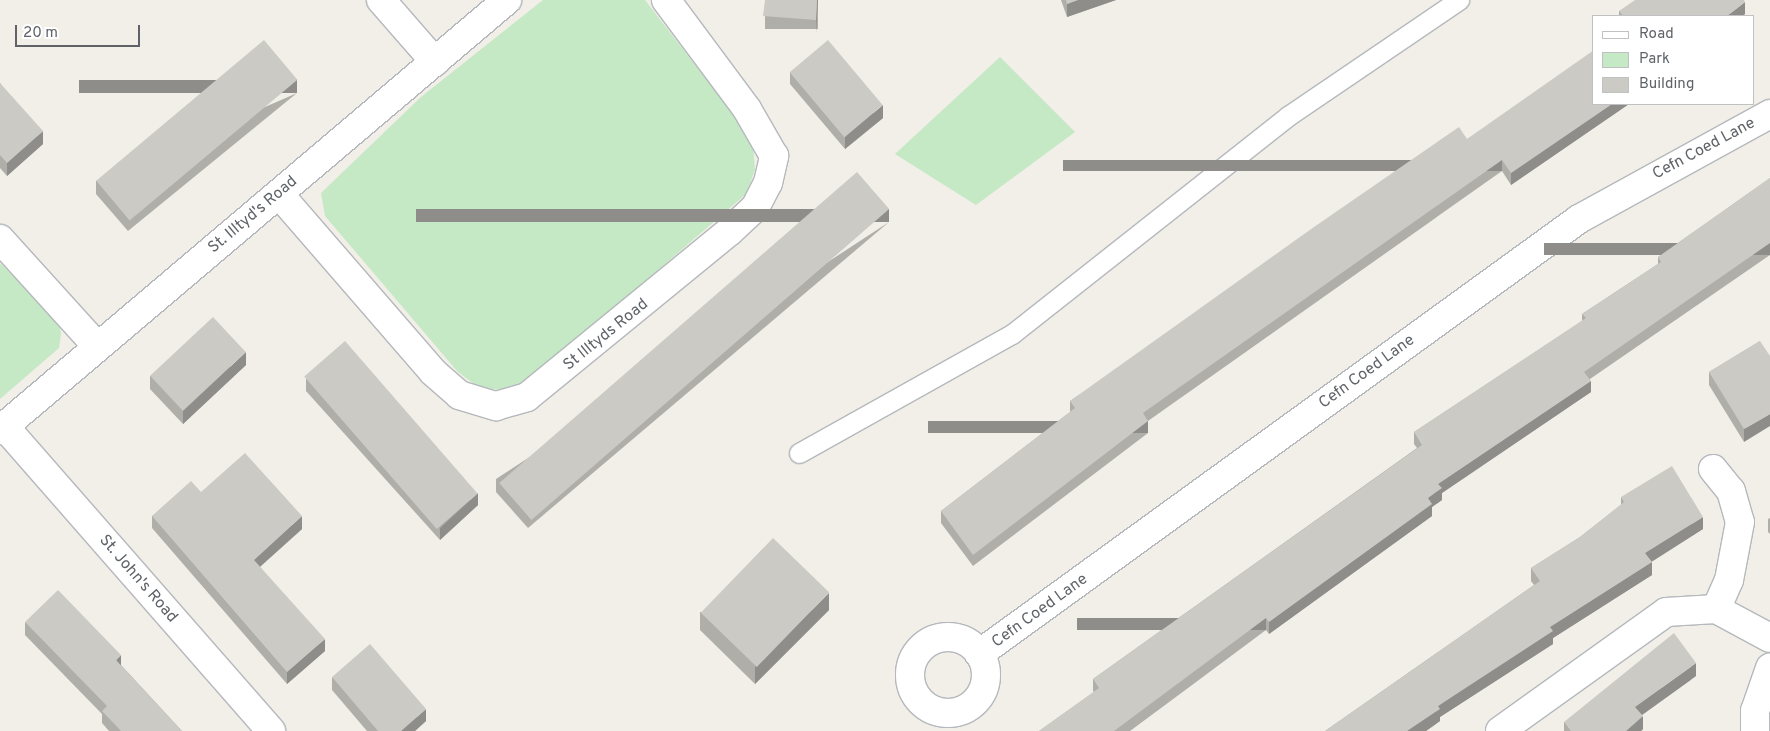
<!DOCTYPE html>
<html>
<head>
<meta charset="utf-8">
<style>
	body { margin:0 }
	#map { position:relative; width:1770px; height:731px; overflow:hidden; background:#f1efe8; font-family:Overpass,sans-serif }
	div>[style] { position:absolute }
	.green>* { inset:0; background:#c5e8c5 }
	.roads { filter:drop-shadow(1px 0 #b5b8bc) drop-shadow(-1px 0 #b5b8bc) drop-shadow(0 1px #b5b8bc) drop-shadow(0 -1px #b5b8bc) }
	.lane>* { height:19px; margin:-9.5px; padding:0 9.5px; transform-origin:9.5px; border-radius:9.5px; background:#fff }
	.street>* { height:28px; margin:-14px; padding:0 14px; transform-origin:14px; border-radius:14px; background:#fff }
	.street>.ring { margin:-14px; padding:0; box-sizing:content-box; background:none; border:28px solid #fff; border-radius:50% }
	.secondary>* { height:28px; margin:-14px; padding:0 14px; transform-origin:14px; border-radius:14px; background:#fff }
	.wall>* { inset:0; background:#afaea9; transform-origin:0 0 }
	.shaded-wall>* { inset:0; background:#8f8d8a; transform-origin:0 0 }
	.building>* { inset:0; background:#cccac5; transform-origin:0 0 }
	span { translate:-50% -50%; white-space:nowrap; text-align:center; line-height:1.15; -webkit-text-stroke:4px #fff; paint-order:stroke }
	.street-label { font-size:16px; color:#5f6368 }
	.legend { position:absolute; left:1592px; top:15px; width:162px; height:90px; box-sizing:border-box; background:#fff; border:1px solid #bfc1c3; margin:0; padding:6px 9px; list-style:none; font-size:15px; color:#5f6368 }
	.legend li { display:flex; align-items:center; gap:10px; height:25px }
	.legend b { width:25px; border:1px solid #bfc1c3 }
	.scale { position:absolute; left:15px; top:25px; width:125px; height:22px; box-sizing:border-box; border:2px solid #5f6368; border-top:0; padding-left:6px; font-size:15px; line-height:18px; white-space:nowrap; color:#5f6368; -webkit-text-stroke:4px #fff; paint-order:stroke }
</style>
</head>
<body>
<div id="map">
	<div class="green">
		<div style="clip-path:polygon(543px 0,645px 0,730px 110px,753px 146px,755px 170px,746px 194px,533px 378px,505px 390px,479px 388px,457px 371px,325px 216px,321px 193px,421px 97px)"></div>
		<div style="clip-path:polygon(1000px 57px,1075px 132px,976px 205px,895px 154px)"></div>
		<div style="clip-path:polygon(0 263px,59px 321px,61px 334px,59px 348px,0 399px)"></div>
	</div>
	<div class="roads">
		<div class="lane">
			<div style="left:799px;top:453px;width:244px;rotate:-29.2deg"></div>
			<div style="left:1012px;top:334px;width:352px;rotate:-38.3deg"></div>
			<div style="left:1288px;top:116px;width:207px;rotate:-34.2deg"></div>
		</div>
		<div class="street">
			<div style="left:381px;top:0;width:82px;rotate:48.9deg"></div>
			<div style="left:279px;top:194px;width:235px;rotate:49.1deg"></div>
			<div style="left:433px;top:372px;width:35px;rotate:41deg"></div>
			<div style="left:459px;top:395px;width:39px;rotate:17deg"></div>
			<div style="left:496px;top:406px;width:32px;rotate:-16deg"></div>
			<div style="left:527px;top:397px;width:262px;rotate:-39.3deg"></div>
			<div style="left:730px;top:231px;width:34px;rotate:-43deg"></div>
			<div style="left:755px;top:208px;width:28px;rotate:-63deg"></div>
			<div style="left:768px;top:183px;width:28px;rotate:-77deg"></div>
			<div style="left:774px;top:156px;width:54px;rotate:-119.9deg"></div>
			<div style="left:747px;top:109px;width:136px;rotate:-126.6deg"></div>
			<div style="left:0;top:239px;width:144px;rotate:47.8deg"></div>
			<div style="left:5px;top:427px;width:404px;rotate:48.8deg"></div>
			<div style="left:1713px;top:469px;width:28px;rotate:51deg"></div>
			<div style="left:1731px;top:491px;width:32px;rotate:74deg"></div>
			<div style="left:1740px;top:522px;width:59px;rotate:100.7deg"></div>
			<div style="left:1729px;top:580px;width:32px;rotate:114deg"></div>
			<div class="ring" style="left:910px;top:637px;width:48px;height:48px"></div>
			<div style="left:979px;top:654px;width:741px;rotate:-35.94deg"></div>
			<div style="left:1579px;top:219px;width:218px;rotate:-28.8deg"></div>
			<div style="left:1500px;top:731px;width:204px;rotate:-35.6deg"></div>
			<div style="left:1666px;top:612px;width:50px;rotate:-3.4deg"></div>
			<div style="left:1716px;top:609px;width:61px;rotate:28.2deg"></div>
			<div style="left:1755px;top:731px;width:20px;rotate:-90deg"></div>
			<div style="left:1755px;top:711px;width:46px;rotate:-70.8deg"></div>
		</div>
		<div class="secondary">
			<div style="left:0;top:430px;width:665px;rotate:-40.3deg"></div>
		</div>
	</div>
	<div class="wall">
		<div style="left:765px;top:0;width:53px;height:29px"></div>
		<div style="clip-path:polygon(1061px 0,1116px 0,1067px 17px)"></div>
		<div style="clip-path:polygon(1619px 11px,1745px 14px,1742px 16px,1619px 16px)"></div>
		<div style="clip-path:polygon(790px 72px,883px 118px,845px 149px,790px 84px)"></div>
		<div style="clip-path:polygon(0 83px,43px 144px,7px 176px,0 168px)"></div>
		<div style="clip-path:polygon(297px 93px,128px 231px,96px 194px,96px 181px)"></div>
		<div style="clip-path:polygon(1594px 104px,1629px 104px,1511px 185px,1502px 171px,1148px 421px,1148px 433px,973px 566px,941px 523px,941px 511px,1070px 412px,1070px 401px,1467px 139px)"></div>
		<div style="clip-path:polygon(1770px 178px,1770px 255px,1590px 379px,1591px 392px,1442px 493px,1442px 500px,1432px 507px,1432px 516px,1269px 634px,1266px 630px,1130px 731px,1039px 731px,1094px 692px,1093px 691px,1093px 679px,1417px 448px,1414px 444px,1414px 432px,1582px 321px,1582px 314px,1658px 264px,1658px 257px)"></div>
		<div style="clip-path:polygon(889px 222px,528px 528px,496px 492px,496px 479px)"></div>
		<div style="clip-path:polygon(1760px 341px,1744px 442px,1709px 385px,1709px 372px)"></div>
		<div style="clip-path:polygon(246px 365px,183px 424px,150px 389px,150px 376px)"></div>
		<div style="clip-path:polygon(306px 378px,478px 505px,440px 540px,306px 391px)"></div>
		<div style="clip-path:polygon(201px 492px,302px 529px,260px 567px,325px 651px,287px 684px,152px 528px,152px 516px)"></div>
		<div style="clip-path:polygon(1621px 497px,1703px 529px,1651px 562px,1652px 575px,1553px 638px,1553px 644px,1440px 717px,1440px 721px,1426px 731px,1325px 731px,1534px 585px,1531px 581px,1531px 568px,1580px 537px,1621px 505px)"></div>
		<div style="clip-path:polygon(1770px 518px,1770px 534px,1768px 532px,1768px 519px)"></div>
		<div style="clip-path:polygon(829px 610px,755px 684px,700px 630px,700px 612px)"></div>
		<div style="clip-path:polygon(25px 622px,121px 665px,182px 731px,109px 731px,102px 723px,102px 714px,25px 635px)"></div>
		<div style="clip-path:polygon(1696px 676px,1642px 715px,1643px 729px,1641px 731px,1564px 731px,1564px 722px)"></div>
		<div style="clip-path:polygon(332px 677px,426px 721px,415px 731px,367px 731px,332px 690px)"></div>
	</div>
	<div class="shaded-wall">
		<div style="clip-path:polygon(817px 0,818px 0,816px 33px,816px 20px)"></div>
		<div style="clip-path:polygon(1078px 0,1116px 0,1067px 17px,1067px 4px)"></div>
		<div style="clip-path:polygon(1745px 2px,1745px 14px,1742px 16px,1727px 16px)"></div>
		<div style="left:297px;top:80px;width:13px;height:218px;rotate:90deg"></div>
		<div style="clip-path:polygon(1612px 104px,1629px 104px,1511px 185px,1511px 173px)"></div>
		<div style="clip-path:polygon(883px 105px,883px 118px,845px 149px,845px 137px)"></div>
		<div style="clip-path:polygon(43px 131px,43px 144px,7px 176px,7px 163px)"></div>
		<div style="left:1502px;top:160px;width:11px;height:439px;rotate:90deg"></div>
		<div style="left:889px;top:209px;width:13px;height:473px;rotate:90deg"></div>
		<div style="left:1770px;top:243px;width:12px;height:226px;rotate:90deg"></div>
		<div style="clip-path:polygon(246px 352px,246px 365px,183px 424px,183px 411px)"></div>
		<div style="clip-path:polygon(1591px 381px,1591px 392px,1442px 493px,1442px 500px,1432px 507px,1432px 516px,1269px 634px,1269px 622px,1428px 498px,1438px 484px)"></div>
		<div style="clip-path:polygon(1770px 414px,1770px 426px,1744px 442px,1744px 429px)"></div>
		<div style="left:1148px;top:421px;width:12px;height:220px;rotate:90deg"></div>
		<div style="clip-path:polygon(478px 493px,478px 505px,440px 540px,440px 528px)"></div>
		<div style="clip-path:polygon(302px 516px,302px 529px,254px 572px,254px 560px)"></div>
		<div style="clip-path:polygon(1703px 517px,1703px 529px,1645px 566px,1645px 553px)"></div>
		<div style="clip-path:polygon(1652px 562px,1652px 575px,1553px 638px,1553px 644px,1440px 717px,1440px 721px,1426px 731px,1407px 731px,1438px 706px,1550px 627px)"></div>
		<div style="clip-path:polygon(829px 593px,829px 610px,755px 684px,755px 667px)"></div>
		<div style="left:1266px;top:618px;width:12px;height:189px;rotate:90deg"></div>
		<div style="clip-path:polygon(325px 639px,325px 651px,287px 684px,287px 672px)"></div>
		<div style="clip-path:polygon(121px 655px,121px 668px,116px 660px)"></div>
		<div style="clip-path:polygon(1696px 663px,1696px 676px,1635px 720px,1635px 707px)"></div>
		<div style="clip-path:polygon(426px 709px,426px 721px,415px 731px,401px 731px)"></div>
		<div style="clip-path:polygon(1643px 716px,1643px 729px,1641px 731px,1626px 731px)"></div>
	</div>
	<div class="building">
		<div style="clip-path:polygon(765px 0,817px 0,816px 20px,763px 16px)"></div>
		<div style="clip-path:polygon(1066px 0,1078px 0,1067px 4px)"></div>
		<div style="clip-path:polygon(1635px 0,1744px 0,1745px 2px,1727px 16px,1623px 16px,1619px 11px)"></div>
		<div style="left:264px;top:40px;width:52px;height:219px;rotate:50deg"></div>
		<div style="left:828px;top:40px;width:85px;height:50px;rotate:50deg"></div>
		<div style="clip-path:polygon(1594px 50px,1594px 104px,1612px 104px,1511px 173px,1502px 160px,1143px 413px,1148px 421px,973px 555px,941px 511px,1075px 408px,1070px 401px,1314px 227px,1459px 127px,1467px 139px)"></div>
		<div style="clip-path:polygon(0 83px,43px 131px,7px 163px,0 155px)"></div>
		<div style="left:857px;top:172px;width:49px;height:474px;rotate:49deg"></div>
		<div style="clip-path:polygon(1770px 178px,1770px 243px,1584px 372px,1591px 381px,1438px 484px,1442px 488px,1428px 498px,1432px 504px,1269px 622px,1266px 618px,1114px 731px,1039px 731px,1099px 688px,1093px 679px,1422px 445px,1414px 432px,1586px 318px,1582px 314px,1661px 262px,1658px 257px)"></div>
		<div style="left:213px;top:317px;width:48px;height:86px;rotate:47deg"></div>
		<div style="left:345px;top:341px;width:202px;height:54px;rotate:49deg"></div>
		<div style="clip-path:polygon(1760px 341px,1770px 356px,1770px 414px,1744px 429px,1709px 372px)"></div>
		<div style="clip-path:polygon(245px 453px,302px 516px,254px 560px,325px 639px,287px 672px,152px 516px,191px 481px,201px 492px)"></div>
		<div style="clip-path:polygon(1672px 466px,1703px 517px,1645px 553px,1652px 562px,1550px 627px,1553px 631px,1438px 706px,1440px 709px,1407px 731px,1325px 731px,1540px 581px,1531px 568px,1580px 537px,1624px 502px,1621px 497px)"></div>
		<div style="left:773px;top:538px;width:78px;height:104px;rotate:44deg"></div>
		<div style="clip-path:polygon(58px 590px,121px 655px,116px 660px,182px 731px,121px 731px,102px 711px,107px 706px,25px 622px)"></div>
		<div style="clip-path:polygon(1674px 633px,1696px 663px,1635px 707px,1643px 716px,1626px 731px,1571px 731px,1564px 722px)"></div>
		<div style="clip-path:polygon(370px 644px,426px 709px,401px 731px,378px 731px,332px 677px)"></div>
	</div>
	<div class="street-label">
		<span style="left:1704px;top:149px;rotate:-28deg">Cefn Coed Lane</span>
		<span style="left:253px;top:215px;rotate:-40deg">St. Illtyd's Road</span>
		<span style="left:606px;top:335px;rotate:-39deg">St Illtyds Road</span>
		<span style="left:1367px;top:372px;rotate:-36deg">Cefn Coed Lane</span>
		<span style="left:138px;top:579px;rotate:49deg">St. John's Road</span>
		<span style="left:1040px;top:611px;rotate:-36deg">Cefn Coed Lane</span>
	</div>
	<ul class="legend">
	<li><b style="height:6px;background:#fff"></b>Road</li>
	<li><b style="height:14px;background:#c5e8c5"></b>Park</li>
	<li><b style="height:14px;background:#cccac5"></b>Building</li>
	</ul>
	<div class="scale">20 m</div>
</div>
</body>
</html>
